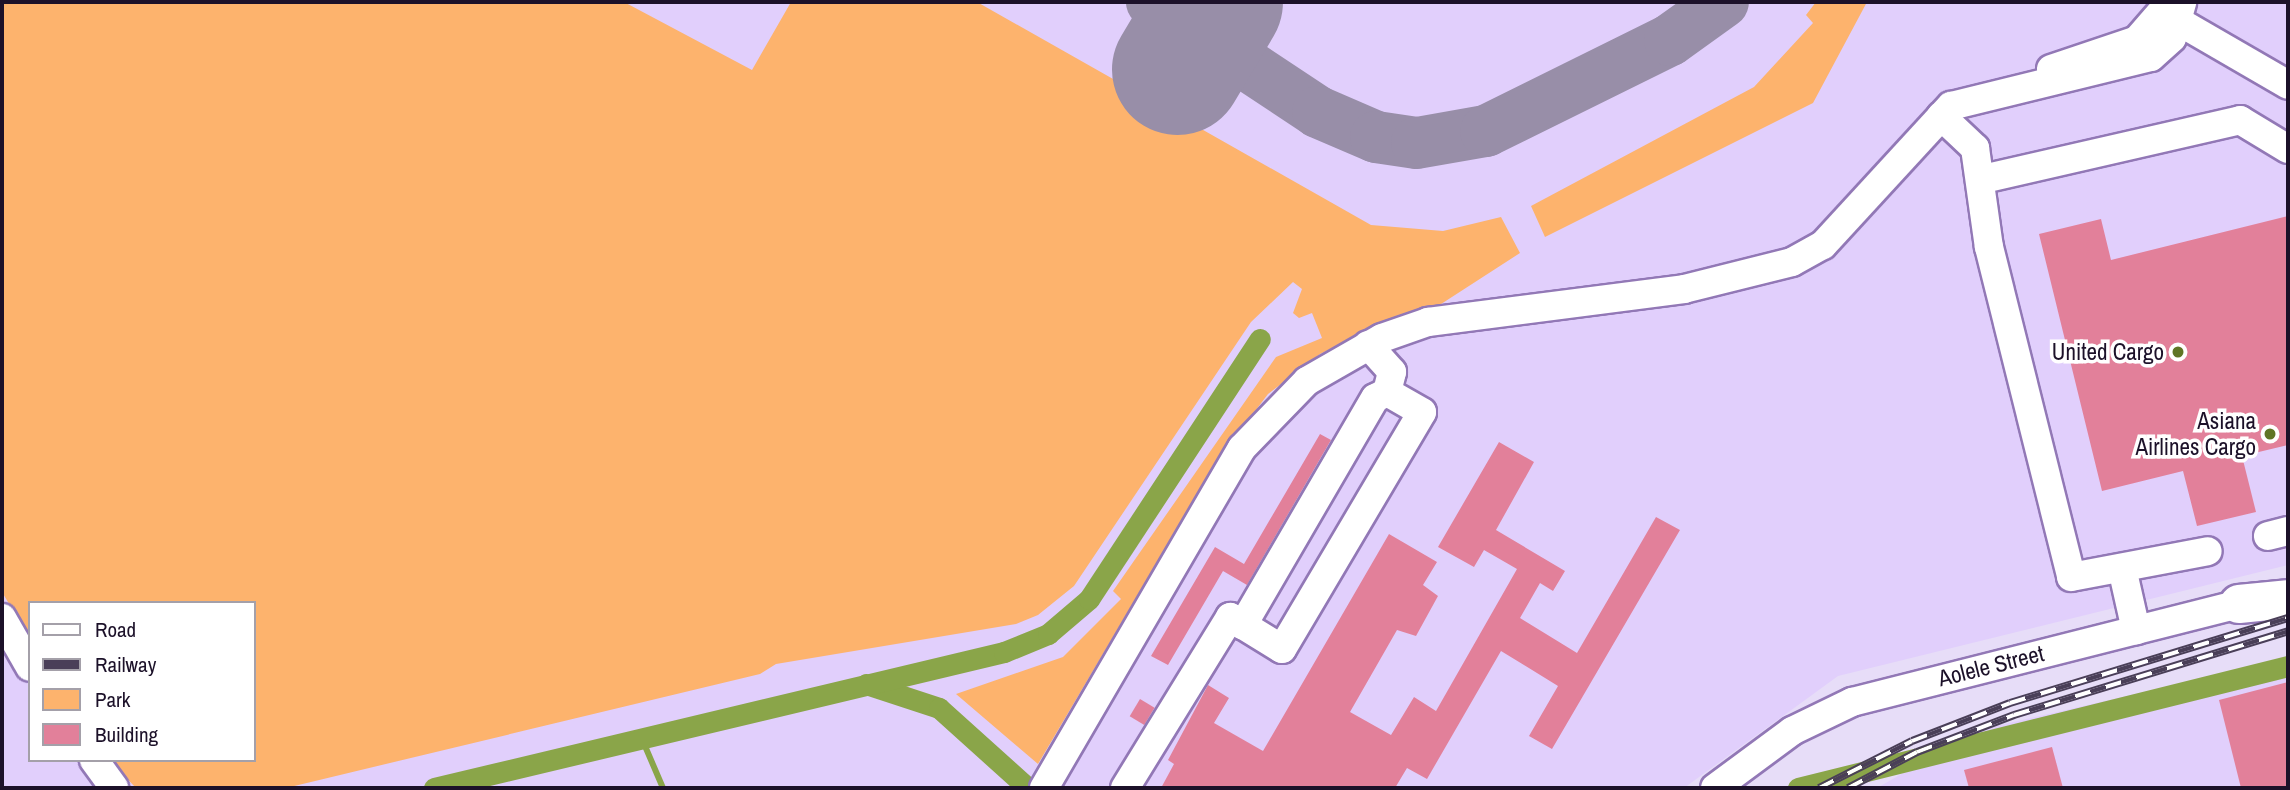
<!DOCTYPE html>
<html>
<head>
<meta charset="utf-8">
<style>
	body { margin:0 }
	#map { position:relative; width:2290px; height:790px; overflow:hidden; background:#e7ddf8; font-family:"Archivo Narrow",sans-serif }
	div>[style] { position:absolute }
	.built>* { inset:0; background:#e1cffc }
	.green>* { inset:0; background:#fdb36d }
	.stream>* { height:6px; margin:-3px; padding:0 3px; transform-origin:3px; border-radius:3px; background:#8aa549 }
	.canal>* { height:21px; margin:-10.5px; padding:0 10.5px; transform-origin:10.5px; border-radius:10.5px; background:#8aa549 }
	.taxiway>* { height:52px; margin:-26px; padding:0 26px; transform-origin:26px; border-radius:26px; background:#988ea8 }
	.runway>* { height:131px; margin:-65.5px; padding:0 65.5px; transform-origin:65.5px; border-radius:65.5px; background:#988ea8 }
	.building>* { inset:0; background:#e2809a; transform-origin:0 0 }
	.roads { filter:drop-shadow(2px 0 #9278b6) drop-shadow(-2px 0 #9278b6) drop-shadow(0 2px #9278b6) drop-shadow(0 -2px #9278b6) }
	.minor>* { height:28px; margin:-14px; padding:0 14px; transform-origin:14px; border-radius:14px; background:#fff }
	.highway>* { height:38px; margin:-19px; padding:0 19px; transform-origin:19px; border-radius:19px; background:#fff }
	.rail>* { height:8px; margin-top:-4px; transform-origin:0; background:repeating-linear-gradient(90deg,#fff 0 16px,#4a3f58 0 32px); box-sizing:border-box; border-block:2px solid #4a3f58 }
	.dots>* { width:19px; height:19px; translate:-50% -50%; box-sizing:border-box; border:4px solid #fff; border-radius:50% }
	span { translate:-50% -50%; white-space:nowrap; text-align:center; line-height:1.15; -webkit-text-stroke:7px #fff; paint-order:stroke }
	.poi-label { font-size:23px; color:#1c1129 }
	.right { translate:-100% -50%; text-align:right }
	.street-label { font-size:23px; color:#1c1129 }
	.frame { position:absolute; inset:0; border:4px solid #1c1129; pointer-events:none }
	.legend { position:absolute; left:28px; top:601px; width:228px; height:161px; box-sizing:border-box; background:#fff; border:2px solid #a4a0a9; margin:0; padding:9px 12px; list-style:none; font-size:21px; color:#1c1129 }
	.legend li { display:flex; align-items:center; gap:14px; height:35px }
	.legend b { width:35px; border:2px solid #a4a0a9 }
</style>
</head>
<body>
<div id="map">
	<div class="built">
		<div style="clip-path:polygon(evenodd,2px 2px,2288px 2px,2288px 565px,1838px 676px,1684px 788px,2px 788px,2px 2px,30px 603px,254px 603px,254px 760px,30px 760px,30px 603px)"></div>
		<div style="clip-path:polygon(2288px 659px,2288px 788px,1877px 788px,1978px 730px)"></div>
	</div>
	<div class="green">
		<div style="clip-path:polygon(2px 2px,624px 2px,752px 70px,791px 2px,977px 2px,1371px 225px,1443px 231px,1501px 217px,1520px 253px,1438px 306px,1405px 313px,1320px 354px,1268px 394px,1215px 464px,1038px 764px,956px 694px,1063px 657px,1121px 599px,1113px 591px,1276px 357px,1322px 338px,1312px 313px,1299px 318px,1293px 313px,1302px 289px,1293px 282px,1251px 322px,1074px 586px,1038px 615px,1016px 624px,776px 664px,760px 674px,286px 788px,136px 788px,109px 760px,254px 760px,254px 603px,30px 603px,30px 639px,2px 592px)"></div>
		<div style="clip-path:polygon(1816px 2px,1867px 2px,1813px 103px,1545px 237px,1531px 206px,1754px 87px,1813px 23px,1806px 15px)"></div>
	</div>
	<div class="stream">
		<div style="left:642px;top:739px;width:53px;rotate:66.8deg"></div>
	</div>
	<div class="canal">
		<div style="left:866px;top:684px;width:77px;rotate:18.2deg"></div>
		<div style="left:939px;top:708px;width:120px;rotate:42deg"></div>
		<div style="left:434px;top:788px;width:586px;rotate:-13.42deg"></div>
		<div style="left:1004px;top:652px;width:48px;rotate:-22.2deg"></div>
		<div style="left:1048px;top:634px;width:54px;rotate:-40.5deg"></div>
		<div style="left:1089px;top:599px;width:311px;rotate:-56.7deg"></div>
		<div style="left:1798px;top:788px;width:505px;rotate:-13.98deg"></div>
	</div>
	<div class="taxiway">
		<div style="left:1152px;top:2px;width:199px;rotate:33.5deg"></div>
		<div style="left:1318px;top:112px;width:63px;rotate:23.3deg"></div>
		<div style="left:1376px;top:137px;width:41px;rotate:8.3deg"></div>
		<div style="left:1417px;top:143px;width:70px;rotate:-9.9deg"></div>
		<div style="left:1486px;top:131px;width:205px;rotate:-26.3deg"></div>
		<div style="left:1670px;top:40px;width:65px;rotate:-35.6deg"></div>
	</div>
	<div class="runway">
		<div style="left:1177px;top:69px;width:78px;rotate:-59.2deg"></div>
	</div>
	<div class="building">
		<div style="clip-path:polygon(2288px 216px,2288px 445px,2242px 456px,2256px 512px,2197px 526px,2183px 471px,2102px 491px,2039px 234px,2101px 219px,2111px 260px)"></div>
		<div style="clip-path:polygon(1320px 434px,1331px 440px,1247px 585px,1223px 571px,1168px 665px,1151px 656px,1215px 547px,1244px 564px)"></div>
		<div style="clip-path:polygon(1499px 442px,1534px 462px,1496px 530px,1565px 571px,1553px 591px,1540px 583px,1520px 618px,1577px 653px,1656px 517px,1680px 530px,1552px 749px,1529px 736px,1558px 686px,1501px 651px,1427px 779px,1407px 768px,1395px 788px,1161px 788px,1174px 764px,1168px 760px,1208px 685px,1229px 698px,1214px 723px,1263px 751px,1389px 534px,1437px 562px,1423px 585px,1438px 596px,1416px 636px,1397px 630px,1350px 712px,1391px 735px,1414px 697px,1436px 711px,1517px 569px,1484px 550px,1474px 567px,1438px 547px)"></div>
		<div style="clip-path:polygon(2288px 682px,2288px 788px,2241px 788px,2219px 700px)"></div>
		<div style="left:1140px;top:699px;width:17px;height:20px;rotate:31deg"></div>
		<div style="clip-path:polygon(2052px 747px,2063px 788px,1969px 788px,1964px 770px)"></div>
	</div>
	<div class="roads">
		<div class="minor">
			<div style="left:2164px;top:13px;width:143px;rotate:30.1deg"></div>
			<div style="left:2051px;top:69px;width:91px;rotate:-18.6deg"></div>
			<div style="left:2137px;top:40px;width:50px;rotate:-49deg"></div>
			<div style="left:1941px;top:116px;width:47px;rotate:43.3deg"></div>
			<div style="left:1975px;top:148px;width:100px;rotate:82deg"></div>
			<div style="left:1989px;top:247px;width:340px;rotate:76deg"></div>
			<div style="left:2071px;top:577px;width:139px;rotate:-10.7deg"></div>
			<div style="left:1983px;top:179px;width:264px;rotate:-12.9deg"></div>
			<div style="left:2240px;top:120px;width:56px;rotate:31.1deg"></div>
			<div style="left:1368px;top:345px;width:36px;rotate:48deg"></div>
			<div style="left:1392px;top:372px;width:21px;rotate:104deg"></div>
			<div style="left:2268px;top:536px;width:21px;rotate:-14deg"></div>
			<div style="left:2122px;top:568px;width:64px;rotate:77.3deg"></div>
			<div style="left:2px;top:618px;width:56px;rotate:60.3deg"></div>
			<div style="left:94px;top:760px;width:34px;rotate:54deg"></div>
			<div style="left:1044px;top:788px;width:393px;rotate:-59.8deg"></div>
			<div style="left:1242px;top:448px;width:93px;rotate:-45.9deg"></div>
			<div style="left:1307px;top:381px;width:86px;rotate:-29.8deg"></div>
			<div style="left:1382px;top:338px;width:49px;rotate:-19.2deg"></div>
			<div style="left:1428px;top:322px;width:258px;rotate:-7.3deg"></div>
			<div style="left:1684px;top:289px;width:111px;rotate:-14deg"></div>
			<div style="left:1792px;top:262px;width:35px;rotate:-29deg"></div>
			<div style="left:1823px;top:245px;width:189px;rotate:-47.4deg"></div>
			<div style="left:1951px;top:106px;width:206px;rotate:-13.8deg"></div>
			<div style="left:2151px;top:57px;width:28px;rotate:-42deg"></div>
			<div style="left:2172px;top:38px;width:37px;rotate:-74deg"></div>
			<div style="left:1125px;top:788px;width:201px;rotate:-58.4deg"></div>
			<div style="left:1230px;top:617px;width:61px;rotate:31.6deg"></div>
			<div style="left:1282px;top:649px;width:275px;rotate:-59.4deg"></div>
			<div style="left:1422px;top:412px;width:40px;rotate:-150.3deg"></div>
			<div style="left:1387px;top:392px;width:13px;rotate:153deg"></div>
			<div style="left:1375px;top:398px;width:263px;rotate:120.2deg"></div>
			<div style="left:1715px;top:788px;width:96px;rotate:-36.5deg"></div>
			<div style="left:1792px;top:731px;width:67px;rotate:-25.8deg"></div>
			<div style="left:1852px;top:702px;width:419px;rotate:-14.2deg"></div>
		</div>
		<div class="highway">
			<div style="left:2239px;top:604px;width:49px;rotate:-5.8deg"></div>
		</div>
	</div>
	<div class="rail">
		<div style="left:1819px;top:788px;width:104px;rotate:-26.8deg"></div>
		<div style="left:1912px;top:741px;width:105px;rotate:-21.2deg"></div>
		<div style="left:2010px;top:703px;width:291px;rotate:-17deg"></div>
		<div style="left:1848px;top:788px;width:78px;rotate:-27.6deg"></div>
		<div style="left:1917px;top:752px;width:104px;rotate:-20.9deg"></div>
		<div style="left:2014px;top:715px;width:287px;rotate:-17deg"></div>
	</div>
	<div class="dots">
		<div style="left:2178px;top:352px;background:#5f7525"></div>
		<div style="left:2270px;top:434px;background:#5f7525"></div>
	</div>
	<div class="poi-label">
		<span class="right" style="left:2164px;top:352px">United Cargo</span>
		<span class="right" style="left:2256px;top:434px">Asiana<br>Airlines Cargo</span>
	</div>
	<div class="street-label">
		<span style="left:1991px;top:666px;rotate:-14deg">Aolele Street</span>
	</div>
	<div class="frame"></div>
	<ul class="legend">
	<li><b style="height:9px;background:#fff"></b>Road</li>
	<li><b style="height:9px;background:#4a3f58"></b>Railway</li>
	<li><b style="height:19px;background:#fdb36d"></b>Park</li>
	<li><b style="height:19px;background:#e2809a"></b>Building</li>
	</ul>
</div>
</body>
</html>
